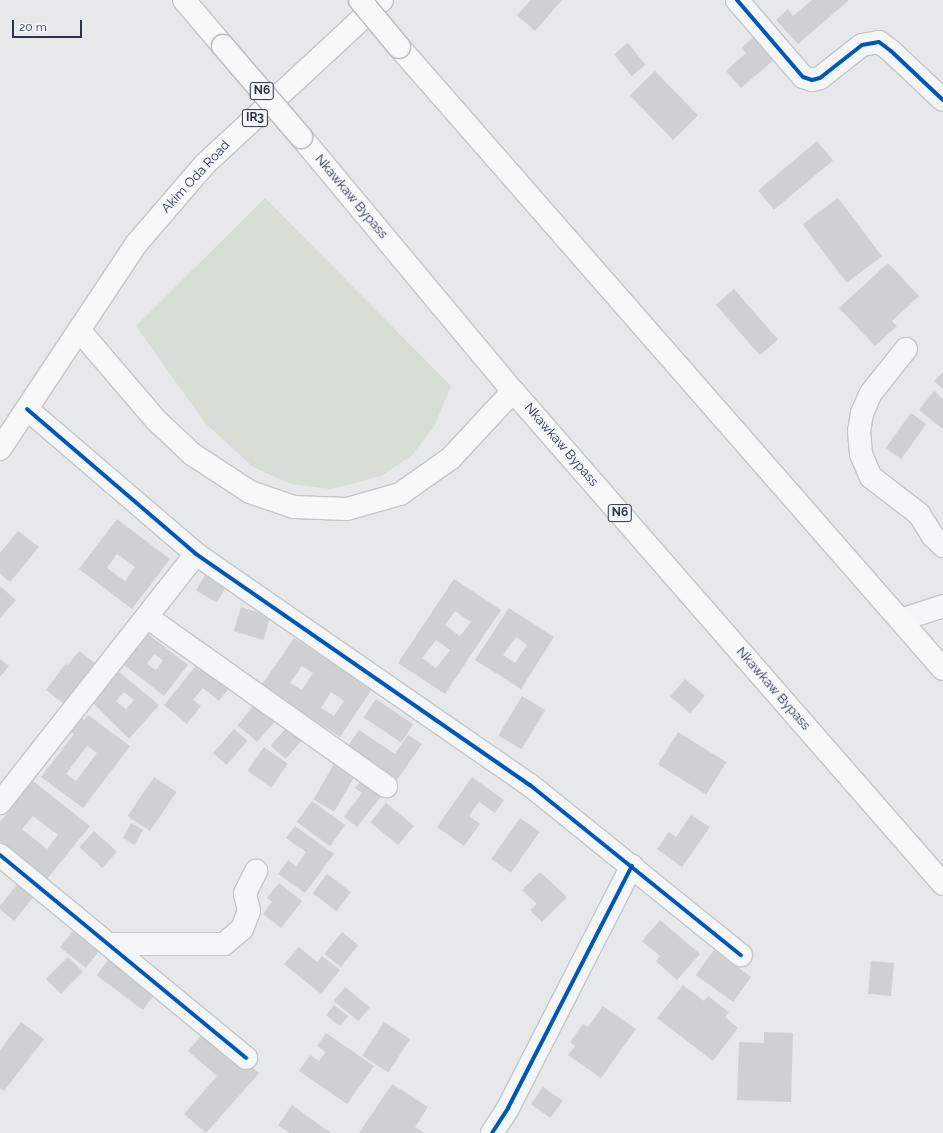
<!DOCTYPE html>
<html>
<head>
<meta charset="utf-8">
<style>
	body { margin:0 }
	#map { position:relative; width:943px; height:1133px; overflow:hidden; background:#e6e8ea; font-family:Raleway,sans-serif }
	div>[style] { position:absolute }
	.green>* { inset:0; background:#d6ded6 }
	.building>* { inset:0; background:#ced0d3; transform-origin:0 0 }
	.roads { filter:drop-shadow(1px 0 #c4c6c8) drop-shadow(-1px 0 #c4c6c8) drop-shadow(0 1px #c4c6c8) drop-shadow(0 -1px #c4c6c8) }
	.minor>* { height:22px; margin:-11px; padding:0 11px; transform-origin:11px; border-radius:11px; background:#f5f6f7 }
	.major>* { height:22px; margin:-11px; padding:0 11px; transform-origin:11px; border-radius:11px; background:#f8f8f8 }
	.highway>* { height:22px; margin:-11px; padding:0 11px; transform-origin:11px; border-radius:11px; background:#f8f8f8 }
	.bridges { filter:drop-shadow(1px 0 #b8bbbf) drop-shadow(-1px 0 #b8bbbf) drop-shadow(0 1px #b8bbbf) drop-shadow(0 -1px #b8bbbf) }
	.highway-bridge>* { height:22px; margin:-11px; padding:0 11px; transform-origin:11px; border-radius:11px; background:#f8f8f8 }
	.cycleway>* { height:4px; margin:-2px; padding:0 2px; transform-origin:2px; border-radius:2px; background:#0057b8 }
	span { translate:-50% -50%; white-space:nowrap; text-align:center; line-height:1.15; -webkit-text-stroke:3px #f4f6f9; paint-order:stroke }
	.shield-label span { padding:1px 3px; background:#f4f6f9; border:1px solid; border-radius:3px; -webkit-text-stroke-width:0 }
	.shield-label { font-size:12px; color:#2b3445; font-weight:700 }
	.street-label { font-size:13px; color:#2b3445 }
	.scale { position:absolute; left:12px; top:20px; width:70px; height:18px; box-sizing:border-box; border:2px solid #2b3445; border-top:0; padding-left:5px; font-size:12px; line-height:14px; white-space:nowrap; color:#2b3445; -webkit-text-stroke:3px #f4f6f9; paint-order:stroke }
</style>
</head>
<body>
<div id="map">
	<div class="green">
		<div style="clip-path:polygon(265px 198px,451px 386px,434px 427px,412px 455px,381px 476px,331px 489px,291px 484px,253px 467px,205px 423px,136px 326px)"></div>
	</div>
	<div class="building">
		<div style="clip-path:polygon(531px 0,562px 0,535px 31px,517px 15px)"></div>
		<div style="clip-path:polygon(812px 0,849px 0,798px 44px,776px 20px,788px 9px,793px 16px)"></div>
		<div style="clip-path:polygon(756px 35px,776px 58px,741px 88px,726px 71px,746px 53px,741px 48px)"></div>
		<div style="left:628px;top:43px;width:28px;height:18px;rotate:51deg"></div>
		<div style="left:655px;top:71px;width:62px;height:35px;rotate:46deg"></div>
		<div style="left:817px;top:141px;width:25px;height:77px;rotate:50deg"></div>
		<div style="left:838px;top:198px;width:73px;height:44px;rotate:53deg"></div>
		<div style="clip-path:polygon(888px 263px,919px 296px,892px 321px,897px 326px,875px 346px,839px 308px)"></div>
		<div style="left:734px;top:289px;width:67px;height:24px;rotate:49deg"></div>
		<div style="clip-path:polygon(943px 372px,943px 389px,934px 381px)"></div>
		<div style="clip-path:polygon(934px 391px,943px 399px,943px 429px,919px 410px)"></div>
		<div style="left:911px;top:413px;width:19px;height:43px;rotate:36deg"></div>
		<div style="clip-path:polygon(evenodd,117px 519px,170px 559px,132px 609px,79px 569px,117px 519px,117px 554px,135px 567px,125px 581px,107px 568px,117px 554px)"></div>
		<div style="clip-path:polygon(18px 531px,39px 547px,10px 582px,0 574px,0 553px)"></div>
		<div style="left:205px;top:575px;width:24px;height:18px;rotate:30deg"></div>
		<div style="clip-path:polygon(evenodd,454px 579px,501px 610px,445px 694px,398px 663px,454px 579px,455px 611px,471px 622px,460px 636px,445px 625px,455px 611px,454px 579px,436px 640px,450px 650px,436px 668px,422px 658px,436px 640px)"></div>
		<div style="clip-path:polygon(0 586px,16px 600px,0 618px)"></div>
		<div style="left:241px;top:607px;width:31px;height:25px;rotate:17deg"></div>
		<div style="clip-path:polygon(evenodd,509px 608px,554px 637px,521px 689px,475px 660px,509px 608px,516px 637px,527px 645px,515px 663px,503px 655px,516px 637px)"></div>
		<div style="clip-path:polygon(evenodd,148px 634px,188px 665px,164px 696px,124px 665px,148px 634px,154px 654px,163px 660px,156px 670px,147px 664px,154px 654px)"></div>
		<div style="clip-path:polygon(evenodd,294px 638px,372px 689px,340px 737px,261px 686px,294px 638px,302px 666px,313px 673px,302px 690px,290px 683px,302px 666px,294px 638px,331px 692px,344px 701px,334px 716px,321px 708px,331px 692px)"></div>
		<div style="clip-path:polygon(79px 651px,95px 663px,64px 704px,46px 690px,66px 663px,68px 665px)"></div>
		<div style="clip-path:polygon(0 659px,9px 666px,0 677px)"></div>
		<div style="clip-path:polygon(199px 662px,230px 687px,219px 701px,203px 688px,193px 700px,201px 706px,187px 724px,164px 705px)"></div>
		<div style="clip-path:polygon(evenodd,119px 672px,159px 705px,129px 739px,93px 703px,119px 672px,124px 692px,134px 700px,126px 709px,116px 701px,124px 692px)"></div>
		<div style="left:685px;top:679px;width:26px;height:23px;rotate:40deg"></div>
		<div style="left:522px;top:696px;width:27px;height:46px;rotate:31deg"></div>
		<div style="left:376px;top:699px;width:45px;height:22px;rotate:34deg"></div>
		<div style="left:256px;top:703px;width:26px;height:29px;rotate:40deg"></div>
		<div style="clip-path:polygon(evenodd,76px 714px,84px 720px,88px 715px,130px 746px,83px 808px,41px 777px,74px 734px,66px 728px,76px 714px,87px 746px,97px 753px,76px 781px,66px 774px,87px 746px)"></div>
		<div style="left:287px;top:727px;width:20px;height:25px;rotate:41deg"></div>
		<div style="left:234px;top:729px;width:18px;height:32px;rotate:41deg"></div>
		<div style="clip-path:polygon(359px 730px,395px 754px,408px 735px,422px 744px,395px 783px,345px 750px)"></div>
		<div style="left:678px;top:732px;width:57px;height:38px;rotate:32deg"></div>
		<div style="left:264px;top:747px;width:29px;height:29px;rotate:35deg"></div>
		<div style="left:334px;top:764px;width:24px;height:41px;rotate:30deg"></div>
		<div style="left:154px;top:777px;width:27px;height:47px;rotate:34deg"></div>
		<div style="clip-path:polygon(472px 777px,504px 800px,495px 813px,479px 802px,469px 816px,480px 824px,464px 846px,437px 827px)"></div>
		<div style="clip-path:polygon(362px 780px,382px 795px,357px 827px,344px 817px,362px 793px,355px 788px)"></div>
		<div style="clip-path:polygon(evenodd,33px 781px,90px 826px,47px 879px,0 842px,0 822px,33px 781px,33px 816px,58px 835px,47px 849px,22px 829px,33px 816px)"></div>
		<div style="left:312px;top:801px;width:41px;height:26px;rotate:36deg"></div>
		<div style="left:386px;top:803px;width:36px;height:25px;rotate:39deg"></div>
		<div style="clip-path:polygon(691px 815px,710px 827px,682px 867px,657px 849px,669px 832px,676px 837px)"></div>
		<div style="left:520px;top:818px;width:24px;height:50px;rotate:35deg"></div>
		<div style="left:131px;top:823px;width:14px;height:17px;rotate:30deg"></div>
		<div style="clip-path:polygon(295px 826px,334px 854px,305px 893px,278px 874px,288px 860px,296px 866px,306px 852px,286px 838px)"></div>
		<div style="left:94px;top:831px;width:31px;height:22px;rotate:42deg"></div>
		<div style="clip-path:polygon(540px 872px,567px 897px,542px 922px,530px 910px,537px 904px,522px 890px)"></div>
		<div style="left:327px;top:874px;width:30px;height:24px;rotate:37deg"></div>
		<div style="clip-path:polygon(19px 882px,35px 895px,14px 921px,0 909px,0 906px)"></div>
		<div style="clip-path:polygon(279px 883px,302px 901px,281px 928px,263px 914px,272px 902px,267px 898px)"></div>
		<div style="clip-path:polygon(660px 920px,700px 954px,677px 980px,656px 961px,660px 956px,642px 941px)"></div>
		<div style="left:76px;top:927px;width:33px;height:26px;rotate:38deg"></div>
		<div style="left:342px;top:932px;width:21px;height:28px;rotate:39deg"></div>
		<div style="clip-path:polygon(299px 947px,317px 962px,322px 956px,340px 970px,321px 994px,284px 964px)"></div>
		<div style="left:714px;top:950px;width:46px;height:31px;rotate:36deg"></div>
		<div style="left:111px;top:956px;width:58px;height:24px;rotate:37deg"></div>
		<div style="left:68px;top:957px;width:21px;height:31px;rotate:45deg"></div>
		<div style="left:871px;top:961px;width:23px;height:33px;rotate:5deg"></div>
		<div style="clip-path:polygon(683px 985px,704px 1001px,708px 996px,729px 1012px,725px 1017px,738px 1028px,713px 1061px,657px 1018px)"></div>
		<div style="left:345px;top:987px;width:32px;height:18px;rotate:39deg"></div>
		<div style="left:334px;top:1005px;width:18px;height:13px;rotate:38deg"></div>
		<div style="clip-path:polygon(603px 1006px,636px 1029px,601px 1078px,568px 1055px,575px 1046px,570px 1042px,583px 1024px,588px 1027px)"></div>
		<div style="clip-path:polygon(21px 1022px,44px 1039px,4px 1091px,0 1088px,0 1050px)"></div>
		<div style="left:384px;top:1022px;width:31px;height:40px;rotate:33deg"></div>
		<div style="clip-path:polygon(207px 1029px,259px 1073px,206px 1133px,184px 1114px,217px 1076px,188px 1051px)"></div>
		<div style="clip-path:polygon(764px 1032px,793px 1033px,791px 1102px,737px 1100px,739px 1042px,764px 1043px)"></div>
		<div style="clip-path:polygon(326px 1033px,374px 1066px,347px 1104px,299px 1071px,310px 1055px,319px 1061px,326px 1052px,317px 1046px)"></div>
		<div style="clip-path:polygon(392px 1084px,428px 1107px,415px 1127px,424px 1133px,359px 1133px)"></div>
		<div style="left:543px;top:1087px;width:24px;height:21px;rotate:35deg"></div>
		<div style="clip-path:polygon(292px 1105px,331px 1133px,290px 1133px,278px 1125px)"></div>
	</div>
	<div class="roads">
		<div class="minor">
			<div style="left:737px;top:0;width:101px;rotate:49.4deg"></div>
			<div style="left:803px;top:77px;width:9px;rotate:18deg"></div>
			<div style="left:812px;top:80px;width:8px;rotate:-14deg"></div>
			<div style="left:820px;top:78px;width:53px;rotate:-38.2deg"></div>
			<div style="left:862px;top:45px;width:17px;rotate:-10deg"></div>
			<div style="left:879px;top:42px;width:15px;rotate:37deg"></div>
			<div style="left:891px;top:51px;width:71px;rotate:43.3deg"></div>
			<div style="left:906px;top:349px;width:56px;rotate:128.5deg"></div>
			<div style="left:871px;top:393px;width:22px;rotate:114deg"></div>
			<div style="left:862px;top:413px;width:18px;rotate:99deg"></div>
			<div style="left:859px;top:431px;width:23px;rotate:85deg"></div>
			<div style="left:861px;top:454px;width:25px;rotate:67deg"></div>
			<div style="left:871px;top:477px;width:61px;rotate:37.6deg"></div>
			<div style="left:919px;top:514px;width:26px;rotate:58deg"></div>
			<div style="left:933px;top:536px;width:14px;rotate:45deg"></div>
			<div style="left:27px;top:409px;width:223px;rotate:40.6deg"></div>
			<div style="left:196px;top:554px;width:406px;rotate:34.7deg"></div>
			<div style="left:530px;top:785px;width:271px;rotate:38.9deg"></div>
			<div style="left:147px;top:617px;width:293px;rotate:35.3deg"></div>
			<div style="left:901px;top:620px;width:44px;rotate:-18.4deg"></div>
			<div style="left:0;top:803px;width:317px;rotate:-51.8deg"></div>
			<div style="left:0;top:855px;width:319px;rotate:39.5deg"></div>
			<div style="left:109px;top:944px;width:115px"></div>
			<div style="left:224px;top:944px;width:23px;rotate:-40deg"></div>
			<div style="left:242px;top:929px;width:19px;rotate:-69deg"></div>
			<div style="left:249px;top:911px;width:18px;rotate:-103deg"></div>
			<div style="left:245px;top:893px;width:25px;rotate:-63deg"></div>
			<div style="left:492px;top:1133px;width:30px;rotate:-57deg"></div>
			<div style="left:508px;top:1108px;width:272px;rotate:-62.9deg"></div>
		</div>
		<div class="major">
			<div style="left:0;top:449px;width:247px;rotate:-56.4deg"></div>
			<div style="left:137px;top:243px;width:104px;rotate:-49.3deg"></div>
			<div style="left:205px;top:164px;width:241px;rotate:-42.8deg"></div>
		</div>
		<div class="highway">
			<div style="left:184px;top:0;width:60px;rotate:49.7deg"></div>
			<div style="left:399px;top:47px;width:826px;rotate:48.83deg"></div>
			<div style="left:301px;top:137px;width:331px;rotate:50.2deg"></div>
			<div style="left:513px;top:391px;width:654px;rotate:48.9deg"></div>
			<div style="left:79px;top:330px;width:118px;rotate:49.5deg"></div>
			<div style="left:156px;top:420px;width:50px;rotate:43.4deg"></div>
			<div style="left:192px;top:454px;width:69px;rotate:33.2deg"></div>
			<div style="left:250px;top:492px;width:46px;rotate:18.8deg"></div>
			<div style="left:294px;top:507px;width:53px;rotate:2.2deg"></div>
			<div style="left:347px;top:509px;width:55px;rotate:-15.8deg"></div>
			<div style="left:400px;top:494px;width:62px;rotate:-35.2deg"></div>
			<div style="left:451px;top:458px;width:91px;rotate:-47.2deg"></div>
		</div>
	</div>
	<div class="bridges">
		<div class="highway-bridge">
			<div style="left:360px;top:0;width:61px;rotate:50.3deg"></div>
			<div style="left:223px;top:46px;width:120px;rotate:49.4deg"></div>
		</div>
	</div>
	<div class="cycleway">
		<div style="left:737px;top:0;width:101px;rotate:49.4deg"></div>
		<div style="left:803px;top:77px;width:9px;rotate:18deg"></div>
		<div style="left:812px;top:80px;width:8px;rotate:-14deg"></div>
		<div style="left:820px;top:78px;width:53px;rotate:-38.2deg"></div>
		<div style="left:862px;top:45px;width:17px;rotate:-10deg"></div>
		<div style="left:879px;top:42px;width:15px;rotate:37deg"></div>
		<div style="left:891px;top:51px;width:71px;rotate:43.3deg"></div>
		<div style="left:27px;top:409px;width:223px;rotate:40.6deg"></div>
		<div style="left:196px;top:554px;width:406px;rotate:34.7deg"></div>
		<div style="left:530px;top:785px;width:271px;rotate:38.9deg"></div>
		<div style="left:0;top:855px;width:319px;rotate:39.5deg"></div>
		<div style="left:492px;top:1133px;width:30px;rotate:-57deg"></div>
		<div style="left:508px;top:1108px;width:272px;rotate:-62.9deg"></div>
	</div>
	<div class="shield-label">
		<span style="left:262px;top:91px">N6</span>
		<span style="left:255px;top:118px">IR3</span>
		<span style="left:620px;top:513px">N6</span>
	</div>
	<div class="street-label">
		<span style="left:196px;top:177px;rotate:-47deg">Akim Oda Road</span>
		<span style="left:351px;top:197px;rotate:50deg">Nkawkaw Bypass</span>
		<span style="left:561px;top:445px;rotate:49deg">Nkawkaw Bypass</span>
		<span style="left:773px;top:689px;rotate:49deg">Nkawkaw Bypass</span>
	</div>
	<div class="scale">20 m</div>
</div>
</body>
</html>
